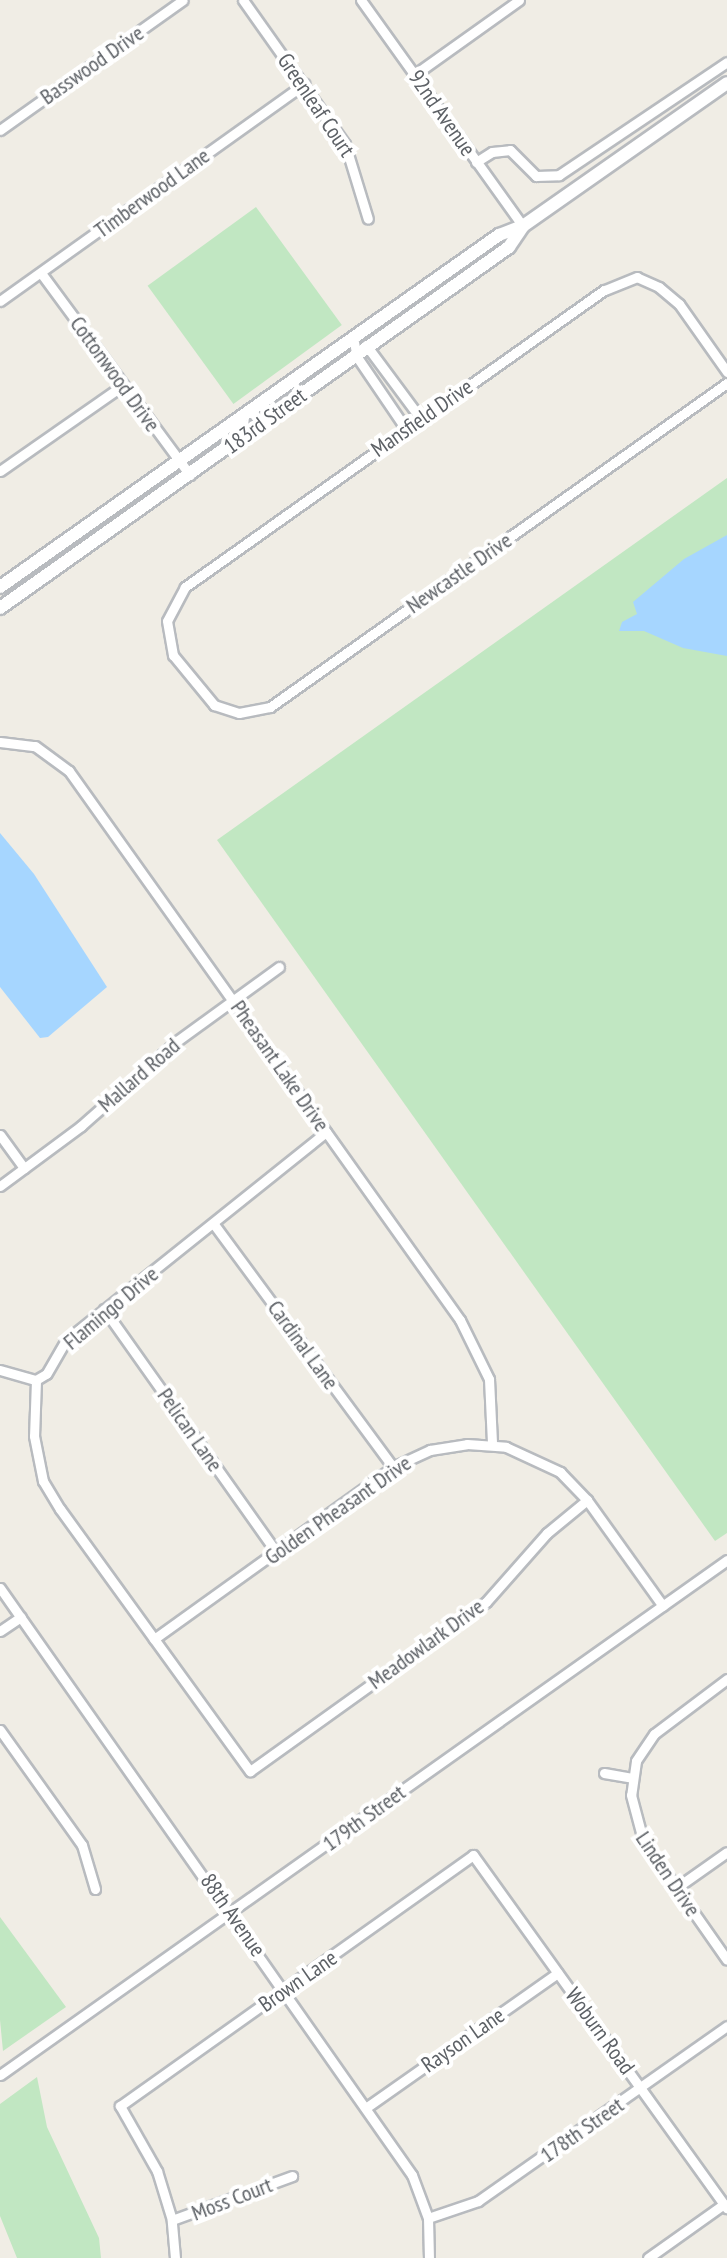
<!DOCTYPE html>
<html>
<head>
<meta charset="utf-8">
<style>
	body { margin:0 }
	#map { position:relative; width:727px; height:2258px; overflow:hidden; background:#f0ede5; font-family:"PT Sans Narrow",sans-serif }
	div>[style] { position:absolute }
	.green>* { inset:0; background:#c1e7c2; transform-origin:0 0 }
	.water>* { inset:0; background:#a6d6ff }
	.roads { filter:drop-shadow(2px 0 #b8bbbf) drop-shadow(-2px 0 #b8bbbf) drop-shadow(0 2px #b8bbbf) drop-shadow(0 -2px #b8bbbf) }
	.street>* { height:9px; margin:-4.5px; padding:0 4.5px; transform-origin:4.5px; border-radius:4.5px; background:#fff }
	.secondary>* { height:12px; margin:-6px; padding:0 6px; transform-origin:6px; border-radius:6px; background:#fff }
	span { translate:-50% -50%; white-space:nowrap; text-align:center; line-height:1.15; -webkit-text-stroke:8px #fff; paint-order:stroke }
	.street-label { font-size:22px; color:#5d6166 }
</style>
</head>
<body>
<div id="map">
	<div class="green">
		<div style="left:256px;top:207px;width:146px;height:134px;rotate:54deg"></div>
		<div style="clip-path:polygon(727px 478px,727px 1533px,715px 1541px,217px 840px)"></div>
		<div style="clip-path:polygon(0 1917px,66px 2007px,3px 2051px,0 2020px)"></div>
		<div style="clip-path:polygon(37px 2077px,47px 2127px,99px 2238px,101px 2258px,17px 2258px,0 2216px,0 2104px)"></div>
	</div>
	<div class="water">
		<div style="clip-path:polygon(727px 535px,727px 656px,683px 648px,644px 631px,619px 631px,622px 622px,637px 614px,633px 602px,684px 559px)"></div>
		<div style="clip-path:polygon(0 833px,34px 874px,107px 987px,48px 1037px,40px 1038px,0 987px)"></div>
	</div>
	<div class="roads">
		<div class="street">
			<div style="left:243px;top:0;width:176px;rotate:54.7deg"></div>
			<div style="left:345px;top:144px;width:78px;rotate:73deg"></div>
			<div style="left:361px;top:0;width:278px;rotate:54.4deg"></div>
			<div style="left:414px;top:75px;width:129px;rotate:-35.5deg"></div>
			<div style="left:0;top:130px;width:224px;rotate:-35.4deg"></div>
			<div style="left:476px;top:162px;width:19px;rotate:-32deg"></div>
			<div style="left:492px;top:152px;width:18px;rotate:-6deg"></div>
			<div style="left:510px;top:150px;width:37px;rotate:45deg"></div>
			<div style="left:536px;top:176px;width:23px;rotate:-2deg"></div>
			<div style="left:559px;top:175px;width:202px;rotate:-33.9deg"></div>
			<div style="left:41px;top:273px;width:251px;rotate:53.6deg"></div>
			<div style="left:0;top:301px;width:374px;rotate:-35.5deg"></div>
			<div style="left:353px;top:337px;width:20px;rotate:79deg"></div>
			<div style="left:357px;top:357px;width:87px;rotate:55.8deg"></div>
			<div style="left:366px;top:345px;width:92px;rotate:53.4deg"></div>
			<div style="left:727px;top:372px;width:83px;rotate:-125.2deg"></div>
			<div style="left:679px;top:304px;width:26px;rotate:-140deg"></div>
			<div style="left:659px;top:287px;width:24px;rotate:-156deg"></div>
			<div style="left:637px;top:277px;width:35px;rotate:158deg"></div>
			<div style="left:604px;top:290px;width:514px;rotate:144.67deg"></div>
			<div style="left:185px;top:587px;width:38px;rotate:118deg"></div>
			<div style="left:167px;top:621px;width:35px;rotate:80deg"></div>
			<div style="left:173px;top:655px;width:65px;rotate:50.6deg"></div>
			<div style="left:214px;top:705px;width:26px;rotate:18deg"></div>
			<div style="left:239px;top:713px;width:32px;rotate:-11deg"></div>
			<div style="left:270px;top:707px;width:560px;rotate:-35.34deg"></div>
			<div style="left:0;top:471px;width:149px;rotate:-34.9deg"></div>
			<div style="left:0;top:742px;width:35px;rotate:7deg"></div>
			<div style="left:35px;top:746px;width:42px;rotate:36.3deg"></div>
			<div style="left:69px;top:771px;width:674px;rotate:54.54deg"></div>
			<div style="left:460px;top:1320px;width:66px;rotate:63.8deg"></div>
			<div style="left:489px;top:1379px;width:64px;rotate:87.3deg"></div>
			<div style="left:326px;top:1132px;width:333px;rotate:141.3deg"></div>
			<div style="left:66px;top:1340px;width:39px;rotate:120deg"></div>
			<div style="left:46px;top:1374px;width:12px;rotate:149deg"></div>
			<div style="left:36px;top:1380px;width:56px;rotate:92deg"></div>
			<div style="left:34px;top:1436px;width:46px;rotate:78.7deg"></div>
			<div style="left:43px;top:1481px;width:33px;rotate:59deg"></div>
			<div style="left:60px;top:1509px;width:324px;rotate:54.1deg"></div>
			<div style="left:250px;top:1771px;width:290px;rotate:-35.6deg"></div>
			<div style="left:486px;top:1602px;width:92px;rotate:-48.5deg"></div>
			<div style="left:547px;top:1533px;width:52px;rotate:-39.5deg"></div>
			<div style="left:0;top:1135px;width:41px;rotate:54deg"></div>
			<div style="left:0;top:1186px;width:101px;rotate:-36.5deg"></div>
			<div style="left:81px;top:1126px;width:128px;rotate:-41.5deg"></div>
			<div style="left:177px;top:1041px;width:126px;rotate:-36deg"></div>
			<div style="left:213px;top:1223px;width:303px;rotate:53.6deg"></div>
			<div style="left:104px;top:1309px;width:298px;rotate:54.7deg"></div>
			<div style="left:0;top:1370px;width:37px;rotate:16deg"></div>
			<div style="left:0;top:1588px;width:717px;rotate:54.94deg"></div>
			<div style="left:412px;top:2175px;width:46px;rotate:69.6deg"></div>
			<div style="left:428px;top:2218px;width:40px;rotate:88.6deg"></div>
			<div style="left:0;top:1631px;width:25px;rotate:-34deg"></div>
			<div style="left:154px;top:1639px;width:294px;rotate:-35.7deg"></div>
			<div style="left:393px;top:1467px;width:41px;rotate:-24.7deg"></div>
			<div style="left:430px;top:1450px;width:37px;rotate:-9deg"></div>
			<div style="left:467px;top:1444px;width:39px;rotate:4deg"></div>
			<div style="left:506px;top:1447px;width:60px;rotate:24.8deg"></div>
			<div style="left:560px;top:1472px;width:39px;rotate:46deg"></div>
			<div style="left:587px;top:1500px;width:130px;rotate:54.4deg"></div>
			<div style="left:727px;top:1679px;width:91px;rotate:143deg"></div>
			<div style="left:654px;top:1734px;width:32px;rotate:124deg"></div>
			<div style="left:636px;top:1761px;width:34px;rotate:98deg"></div>
			<div style="left:631px;top:1795px;width:47px;rotate:75.1deg"></div>
			<div style="left:643px;top:1840px;width:146px;rotate:55deg"></div>
			<div style="left:0;top:1730px;width:141px;rotate:54.5deg"></div>
			<div style="left:82px;top:1845px;width:46px;rotate:73.5deg"></div>
			<div style="left:604px;top:1773px;width:27px;rotate:10deg"></div>
			<div style="left:676px;top:1888px;width:62px;rotate:-35.2deg"></div>
			<div style="left:0;top:2075px;width:891px;rotate:-35.31deg"></div>
			<div style="left:367px;top:2107px;width:233px;rotate:-35.1deg"></div>
			<div style="left:428px;top:2218px;width:53px;rotate:-18.8deg"></div>
			<div style="left:478px;top:2201px;width:304px;rotate:-35.1deg"></div>
			<div style="left:172px;top:2220px;width:128px;rotate:-20.1deg"></div>
			<div style="left:175px;top:2258px;width:38px;rotate:-95deg"></div>
			<div style="left:172px;top:2220px;width:51px;rotate:-107deg"></div>
			<div style="left:157px;top:2171px;width:75px;rotate:-119.6deg"></div>
			<div style="left:120px;top:2106px;width:433px;rotate:-35.4deg"></div>
			<div style="left:473px;top:1855px;width:435px;rotate:54.3deg"></div>
			<div style="left:648px;top:2258px;width:93px;rotate:-35.4deg"></div>
		</div>
		<div class="secondary">
			<div style="left:0;top:587px;width:611px;rotate:-35.2deg"></div>
			<div style="left:499px;top:235px;width:26px;rotate:-21deg"></div>
			<div style="left:523px;top:226px;width:249px;rotate:-35deg"></div>
			<div style="left:0;top:608px;width:624px;rotate:-35.35deg"></div>
			<div style="left:509px;top:247px;width:25px;rotate:-56deg"></div>
		</div>
	</div>
	<div class="street-label">
		<span style="left:92px;top:65px;rotate:-35deg">Basswood Drive</span>
		<span style="left:316px;top:105px;rotate:56deg">Greenleaf Court</span>
		<span style="left:442px;top:113px;rotate:55deg">92nd Avenue</span>
		<span style="left:152px;top:193px;rotate:-36deg">Timberwood Lane</span>
		<span style="left:115px;top:374px;rotate:54deg">Cottonwood Drive</span>
		<span style="left:422px;top:418px;rotate:-35deg">Mansfield Drive</span>
		<span style="left:265px;top:421px;rotate:-36deg">183rd Street</span>
		<span style="left:459px;top:573px;rotate:-35deg">Newcastle Drive</span>
		<span style="left:280px;top:1066px;rotate:55deg">Pheasant Lake Drive</span>
		<span style="left:139px;top:1075px;rotate:-41deg">Mallard Road</span>
		<span style="left:111px;top:1308px;rotate:-40deg">Flamingo Drive</span>
		<span style="left:303px;top:1345px;rotate:54deg">Cardinal Lane</span>
		<span style="left:190px;top:1430px;rotate:55deg">Pelican Lane</span>
		<span style="left:338px;top:1510px;rotate:-35deg">Golden Pheasant Drive</span>
		<span style="left:426px;top:1644px;rotate:-36deg">Meadowlark Drive</span>
		<span style="left:364px;top:1818px;rotate:-36deg">179th Street</span>
		<span style="left:668px;top:1874px;rotate:56deg">Linden Drive</span>
		<span style="left:233px;top:1915px;rotate:55deg">88th Avenue</span>
		<span style="left:298px;top:1981px;rotate:-35deg">Brown Lane</span>
		<span style="left:600px;top:2031px;rotate:54deg">Woburn Road</span>
		<span style="left:463px;top:2040px;rotate:-35deg">Rayson Lane</span>
		<span style="left:582px;top:2130px;rotate:-35deg">178th Street</span>
		<span style="left:232px;top:2199px;rotate:-21deg">Moss Court</span>
	</div>
</div>
</body>
</html>
